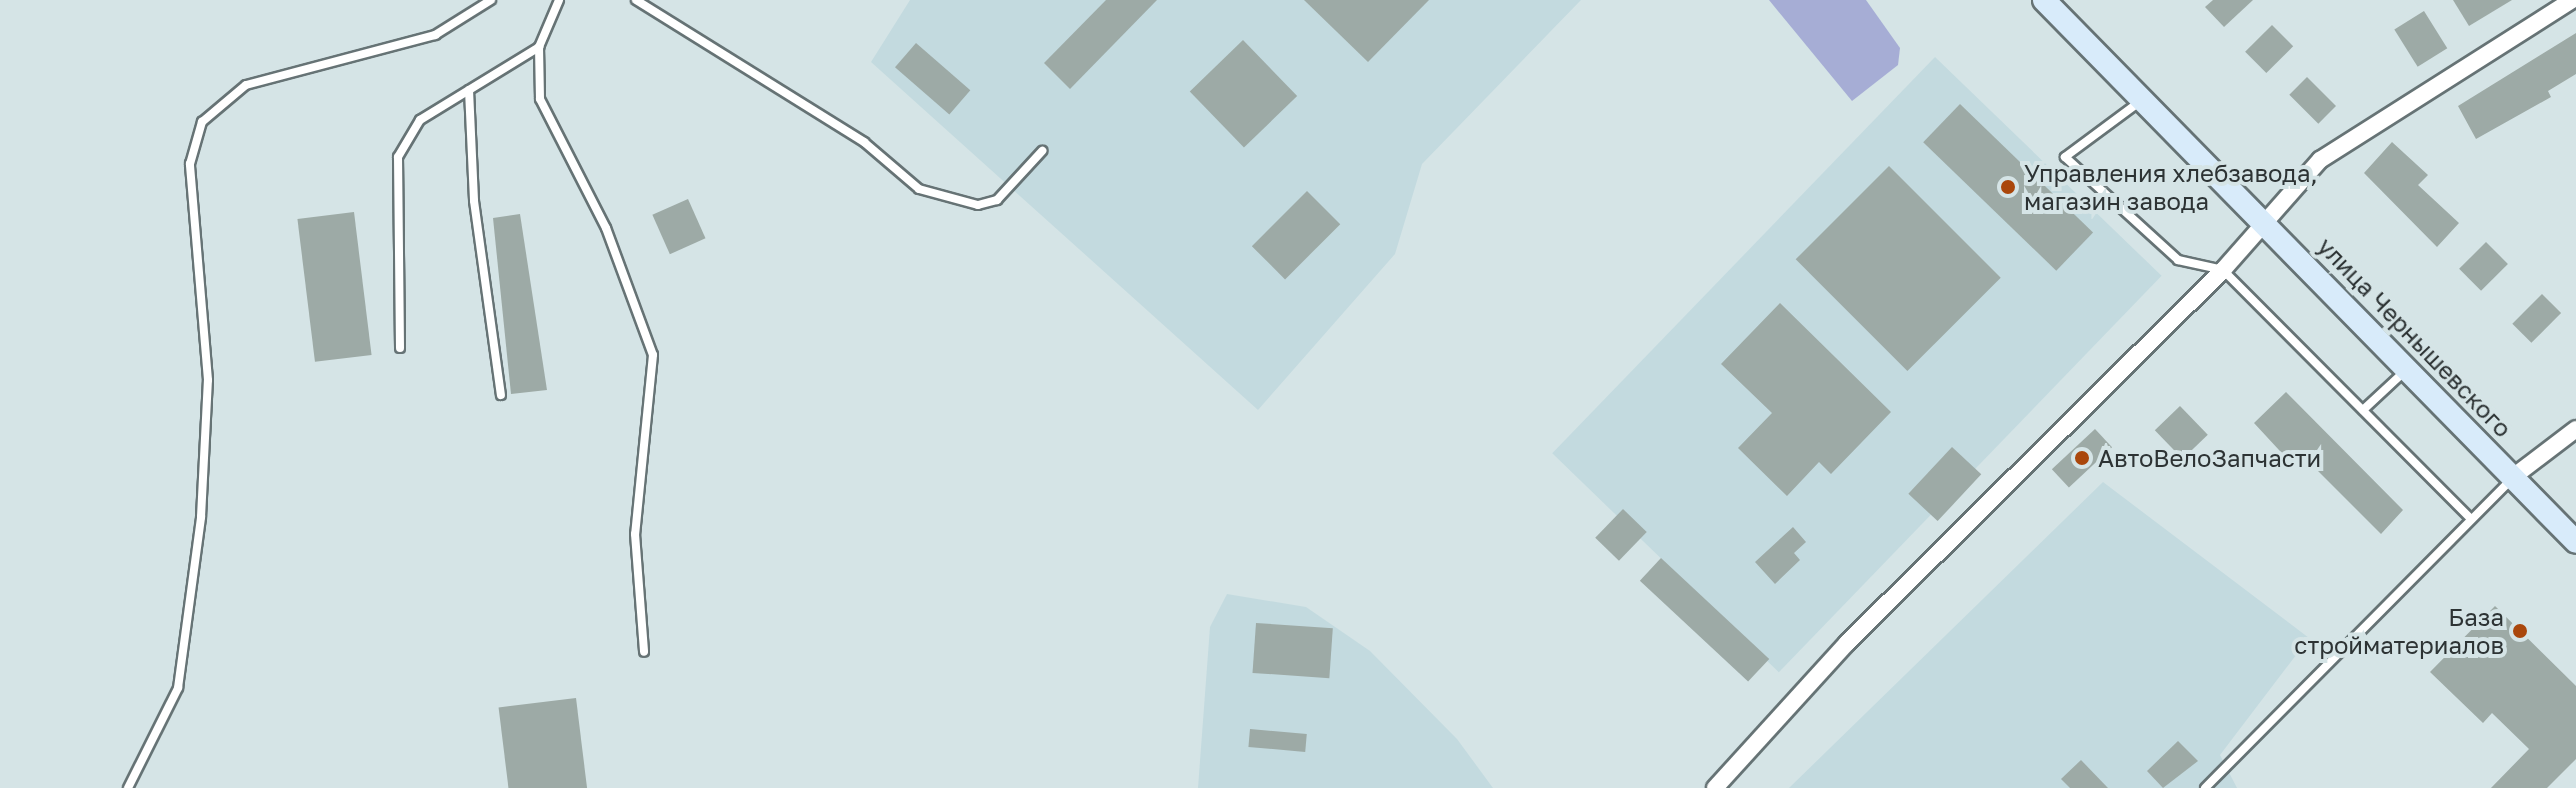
<!DOCTYPE html>
<html>
<head>
<meta charset="utf-8">
<style>
	body { margin:0 }
	#map { position:relative; width:2576px; height:788px; overflow:hidden; background:#d5e4e6; font-family:"Golos Text",sans-serif }
	div>[style] { position:absolute }
	.built>* { inset:0; background:#c3dadf; transform-origin:0 0 }
	.water>* { inset:0; background:#a6add5 }
	.building>* { inset:0; background:#9daaa6; transform-origin:0 0 }
	.roads { filter:drop-shadow(2px 0 #667375) drop-shadow(-2px 0 #667375) drop-shadow(0 2px #667375) drop-shadow(0 -2px #667375) }
	.lane>* { height:8px; margin:-4px; padding:0 4px; transform-origin:4px; border-radius:4px; background:#fff }
	.street>* { height:16px; margin:-8px; padding:0 8px; transform-origin:8px; border-radius:8px; background:#fff }
	.secondary>* { height:22px; margin:-11px; padding:0 11px; transform-origin:11px; border-radius:11px; background:#d8ebfa }
	.dots>* { width:22px; height:22px; translate:-50% -50%; box-sizing:border-box; border:4px solid #d5e4e6; border-radius:50% }
	span { translate:-50% -50%; white-space:nowrap; text-align:center; line-height:1.15; -webkit-text-stroke:8px #d5e4e6; paint-order:stroke }
	.poi-label { font-size:24px; color:#2d3334 }
	.left { translate:0 -50%; text-align:left }
	.right { translate:-100% -50%; text-align:right }
	.street-label { font-size:24px; color:#2d3334 }
</style>
</head>
<body>
<div id="map">
	<div class="built">
		<div style="clip-path:polygon(910px 0,1581px 0,1422px 164px,1395px 254px,1258px 410px,871px 62px)"></div>
		<div style="left:1935px;top:57px;width:315px;height:551px;rotate:44deg"></div>
		<div style="clip-path:polygon(2103px 482px,2309px 638px,2220px 755px,2237px 788px,1789px 788px)"></div>
		<div style="clip-path:polygon(1227px 594px,1306px 607px,1370px 651px,1457px 739px,1493px 788px,1198px 788px,1210px 627px)"></div>
	</div>
	<div class="water">
		<div style="clip-path:polygon(1769px 0,1866px 0,1900px 48px,1898px 65px,1852px 101px)"></div>
	</div>
	<div class="building">
		<div style="clip-path:polygon(1106px 0,1157px 0,1070px 89px,1044px 63px)"></div>
		<div style="clip-path:polygon(1304px 0,1429px 0,1368px 62px)"></div>
		<div style="clip-path:polygon(2213px 0,2253px 0,2224px 27px,2205px 7px)"></div>
		<div style="clip-path:polygon(2453px 0,2512px 0,2469px 26px)"></div>
		<div style="left:2424px;top:11px;width:44px;height:35px;rotate:58deg"></div>
		<div style="left:2272px;top:25px;width:30px;height:38px;rotate:45deg"></div>
		<div style="clip-path:polygon(2576px 33px,2576px 74px,2548px 91px,2551px 97px,2476px 139px,2458px 106px)"></div>
		<div style="left:1243px;top:40px;width:78px;height:74px;rotate:46deg"></div>
		<div style="left:916px;top:43px;width:72px;height:32px;rotate:41deg"></div>
		<div style="left:2307px;top:77px;width:41px;height:25px;rotate:45deg"></div>
		<div style="left:1960px;top:104px;width:185px;height:53px;rotate:44deg"></div>
		<div style="clip-path:polygon(2392px 142px,2428px 175px,2418px 185px,2459px 223px,2437px 247px,2364px 173px)"></div>
		<div style="left:1889px;top:166px;width:158px;height:132px;rotate:45deg"></div>
		<div style="left:1307px;top:191px;width:47px;height:78px;rotate:45deg"></div>
		<div style="left:688px;top:199px;width:43px;height:39px;rotate:66deg"></div>
		<div style="left:354px;top:212px;width:144px;height:57px;rotate:83deg"></div>
		<div style="clip-path:polygon(520px 214px,547px 390px,511px 394px,493px 218px)"></div>
		<div style="left:2486px;top:242px;width:31px;height:38px;rotate:45deg"></div>
		<div style="left:2542px;top:294px;width:27px;height:42px;rotate:45deg"></div>
		<div style="clip-path:polygon(1780px 303px,1891px 412px,1831px 474px,1819px 462px,1787px 496px,1738px 448px,1772px 413px,1721px 364px)"></div>
		<div style="clip-path:polygon(2286px 392px,2403px 510px,2381px 534px,2300px 453px,2290px 462px,2254px 423px)"></div>
		<div style="left:2180px;top:406px;width:40px;height:35px;rotate:46deg"></div>
		<div style="left:2095px;top:429px;width:25px;height:59px;rotate:47deg"></div>
		<div style="left:1952px;top:447px;width:40px;height:64px;rotate:43deg"></div>
		<div style="left:1623px;top:509px;width:33px;height:40px;rotate:44deg"></div>
		<div style="clip-path:polygon(1793px 527px,1806px 542px,1794px 553px,1800px 560px,1775px 584px,1755px 562px)"></div>
		<div style="left:1661px;top:558px;width:148px;height:31px;rotate:43deg"></div>
		<div style="clip-path:polygon(2495px 606px,2576px 686px,2576px 759px,2547px 788px,2491px 788px,2529px 749px,2492px 713px,2483px 723px,2430px 672px)"></div>
		<div style="left:1256px;top:623px;width:77px;height:50px;rotate:4deg"></div>
		<div style="left:576px;top:698px;width:91px;height:78px;rotate:83deg"></div>
		<div style="left:1250px;top:729px;width:57px;height:18px;rotate:5deg"></div>
		<div style="clip-path:polygon(2178px 741px,2198px 761px,2163px 788px,2147px 771px)"></div>
		<div style="clip-path:polygon(2081px 760px,2108px 788px,2070px 788px,2061px 779px)"></div>
	</div>
	<div class="roads">
		<div class="lane">
			<div style="left:636px;top:0;width:269px;rotate:31.9deg"></div>
			<div style="left:864px;top:142px;width:72px;rotate:40.5deg"></div>
			<div style="left:919px;top:189px;width:61px;rotate:15.2deg"></div>
			<div style="left:978px;top:205px;width:20px;rotate:-15deg"></div>
			<div style="left:997px;top:200px;width:67px;rotate:-47.4deg"></div>
			<div style="left:539px;top:47px;width:52px;rotate:88.9deg"></div>
			<div style="left:540px;top:99px;width:145px;rotate:62.9deg"></div>
			<div style="left:606px;top:228px;width:135px;rotate:69.7deg"></div>
			<div style="left:653px;top:355px;width:180px;rotate:95.7deg"></div>
			<div style="left:635px;top:534px;width:118px;rotate:85.6deg"></div>
			<div style="left:469px;top:90px;width:111px;rotate:87.4deg"></div>
			<div style="left:474px;top:201px;width:196px;rotate:82.1deg"></div>
			<div style="left:2142px;top:100px;width:96px;rotate:143.5deg"></div>
			<div style="left:2065px;top:157px;width:153px;rotate:42.3deg"></div>
			<div style="left:2178px;top:260px;width:46px;rotate:12.5deg"></div>
			<div style="left:2223px;top:270px;width:349px;rotate:45.1deg"></div>
			<div style="left:400px;top:348px;width:191px;rotate:-90.6deg"></div>
			<div style="left:398px;top:157px;width:43px;rotate:-59.3deg"></div>
			<div style="left:420px;top:120px;width:140px;rotate:-31.5deg"></div>
			<div style="left:539px;top:47px;width:51px;rotate:-66.9deg"></div>
			<div style="left:2363px;top:410px;width:59px;rotate:-42.9deg"></div>
			<div style="left:128px;top:788px;width:112px;rotate:-63.4deg"></div>
			<div style="left:178px;top:688px;width:173px;rotate:-82.3deg"></div>
			<div style="left:201px;top:517px;width:137px;rotate:-87.1deg"></div>
			<div style="left:208px;top:380px;width:217px;rotate:-94.8deg"></div>
			<div style="left:190px;top:164px;width:44px;rotate:-74.1deg"></div>
			<div style="left:202px;top:122px;width:57px;rotate:-40.1deg"></div>
			<div style="left:246px;top:85px;width:196px;rotate:-14.8deg"></div>
			<div style="left:435px;top:35px;width:66px;rotate:-32deg"></div>
			<div style="left:2205px;top:788px;width:437px;rotate:-45.2deg"></div>
		</div>
		<div class="street">
			<div style="left:2513px;top:477px;width:79px;rotate:-37.3deg"></div>
			<div style="left:1715px;top:788px;width:196px;rotate:-47.7deg"></div>
			<div style="left:1847px;top:643px;width:530px;rotate:-44.77deg"></div>
			<div style="left:2223px;top:270px;width:147px;rotate:-48.6deg"></div>
			<div style="left:2320px;top:160px;width:299px;rotate:-32.4deg"></div>
		</div>
		<div class="secondary">
			<div style="left:2044px;top:0;width:759px;rotate:45.53deg"></div>
		</div>
	</div>
	<div class="dots">
		<div style="left:2008px;top:187px;background:#aa470c"></div>
		<div style="left:2082px;top:458px;background:#aa470c"></div>
		<div style="left:2520px;top:631px;background:#aa470c"></div>
	</div>
	<div class="poi-label">
		<span class="left" style="left:2024px;top:187px">Управления хлебзавода,<br>магазин завода</span>
		<span class="left" style="left:2098px;top:458px">АвтоВелоЗапчасти</span>
		<span class="right" style="left:2504px;top:631px">База<br>стройматериалов</span>
	</div>
	<div class="street-label">
		<span style="left:2415px;top:337px;rotate:46deg">улица Чернышевского</span>
	</div>
</div>
</body>
</html>
